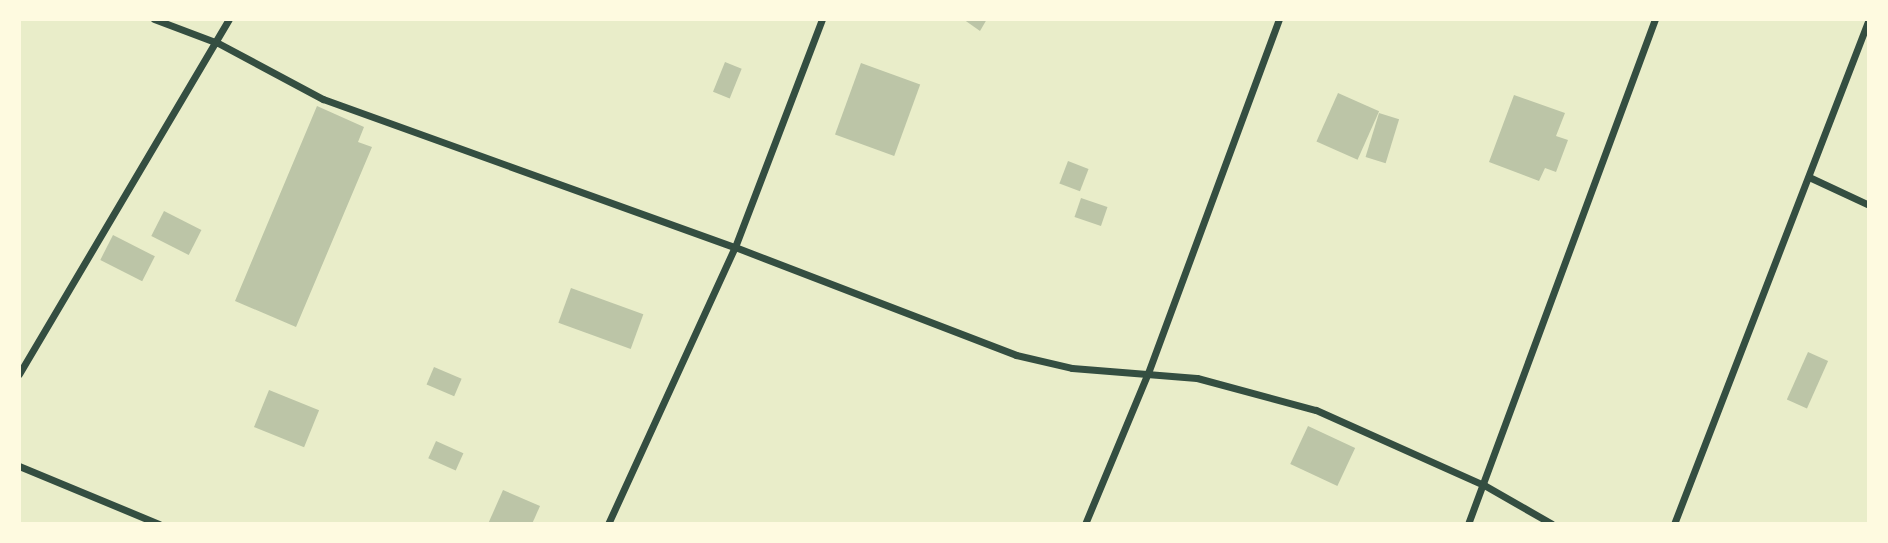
<!DOCTYPE html>
<html>
<head>
<meta charset="utf-8">
<style>
	body { margin:0 }
	#map { position:relative; width:1888px; height:543px; overflow:hidden; background:#e9edc9; font-family:Inter,sans-serif }
	div>[style] { position:absolute }
	.building>* { inset:0; background:#bcc5a7; transform-origin:0 0 }
	.minor>* { height:7px; margin:-3.5px; padding:0 3.5px; transform-origin:3.5px; border-radius:3.5px; background:#344e41 }
	span { translate:-50% -50%; white-space:nowrap; text-align:center; line-height:1.15; -webkit-text-stroke:5px #fefae0; paint-order:stroke }
	.frame { position:absolute; inset:0; border:21px solid #fefae0; pointer-events:none }
</style>
</head>
<body>
<div id="map">
	<div class="building">
		<div style="clip-path:polygon(963px 19px,987px 19px,980px 31px)"></div>
		<div style="left:725px;top:62px;width:18px;height:32px;rotate:22deg"></div>
		<div style="left:861px;top:63px;width:63px;height:76px;rotate:20deg"></div>
		<div style="left:1338px;top:93px;width:45px;height:53px;rotate:24deg"></div>
		<div style="clip-path:polygon(1514px 95px,1565px 113px,1556px 136px,1568px 140px,1556px 172px,1545px 168px,1539px 181px,1489px 162px)"></div>
		<div style="clip-path:polygon(317px 106px,364px 127px,358px 142px,372px 147px,296px 327px,235px 301px)"></div>
		<div style="left:1379px;top:113px;width:21px;height:46px;rotate:17deg"></div>
		<div style="left:1068px;top:161px;width:22px;height:24px;rotate:21deg"></div>
		<div style="left:1081px;top:198px;width:28px;height:20px;rotate:19deg"></div>
		<div style="left:164px;top:211px;width:42px;height:28px;rotate:27deg"></div>
		<div style="left:113px;top:235px;width:47px;height:28px;rotate:27deg"></div>
		<div style="left:571px;top:288px;width:77px;height:37px;rotate:20deg"></div>
		<div style="left:1808px;top:352px;width:22px;height:52px;rotate:24deg"></div>
		<div style="left:434px;top:367px;width:30px;height:19px;rotate:23deg"></div>
		<div style="left:269px;top:390px;width:54px;height:40px;rotate:22deg"></div>
		<div style="left:1308px;top:426px;width:52px;height:42px;rotate:25deg"></div>
		<div style="left:436px;top:441px;width:30px;height:19px;rotate:24deg"></div>
		<div style="clip-path:polygon(503px 490px,540px 506px,532px 524px,488px 524px)"></div>
	</div>
	<div class="minor">
		<div style="left:154px;top:19px;width:68px;rotate:20.6deg"></div>
		<div style="left:218px;top:43px;width:119px;rotate:28.1deg"></div>
		<div style="left:323px;top:99px;width:438px;rotate:19.8deg"></div>
		<div style="left:735px;top:247px;width:301px;rotate:21deg"></div>
		<div style="left:1016px;top:355px;width:57px;rotate:13.1deg"></div>
		<div style="left:1072px;top:368px;width:125px;rotate:4.6deg"></div>
		<div style="left:1197px;top:378px;width:123px;rotate:15.1deg"></div>
		<div style="left:1316px;top:410px;width:184px;rotate:24.1deg"></div>
		<div style="left:1484px;top:485px;width:78px;rotate:29.8deg"></div>
		<div style="left:1809px;top:177px;width:66px;rotate:25deg"></div>
		<div style="left:19px;top:374px;width:412px;rotate:-59.4deg"></div>
		<div style="left:19px;top:466px;width:152px;rotate:22.5deg"></div>
		<div style="left:608px;top:524px;width:305px;rotate:-65.4deg"></div>
		<div style="left:735px;top:247px;width:244px;rotate:-69.1deg"></div>
		<div style="left:1085px;top:524px;width:164px;rotate:-67.4deg"></div>
		<div style="left:1148px;top:373px;width:377px;rotate:-69.7deg"></div>
		<div style="left:1468px;top:524px;width:539px;rotate:-69.68deg"></div>
		<div style="left:1674px;top:524px;width:541px;rotate:-68.89deg"></div>
	</div>
	<div class="frame"></div>
</div>
</body>
</html>
